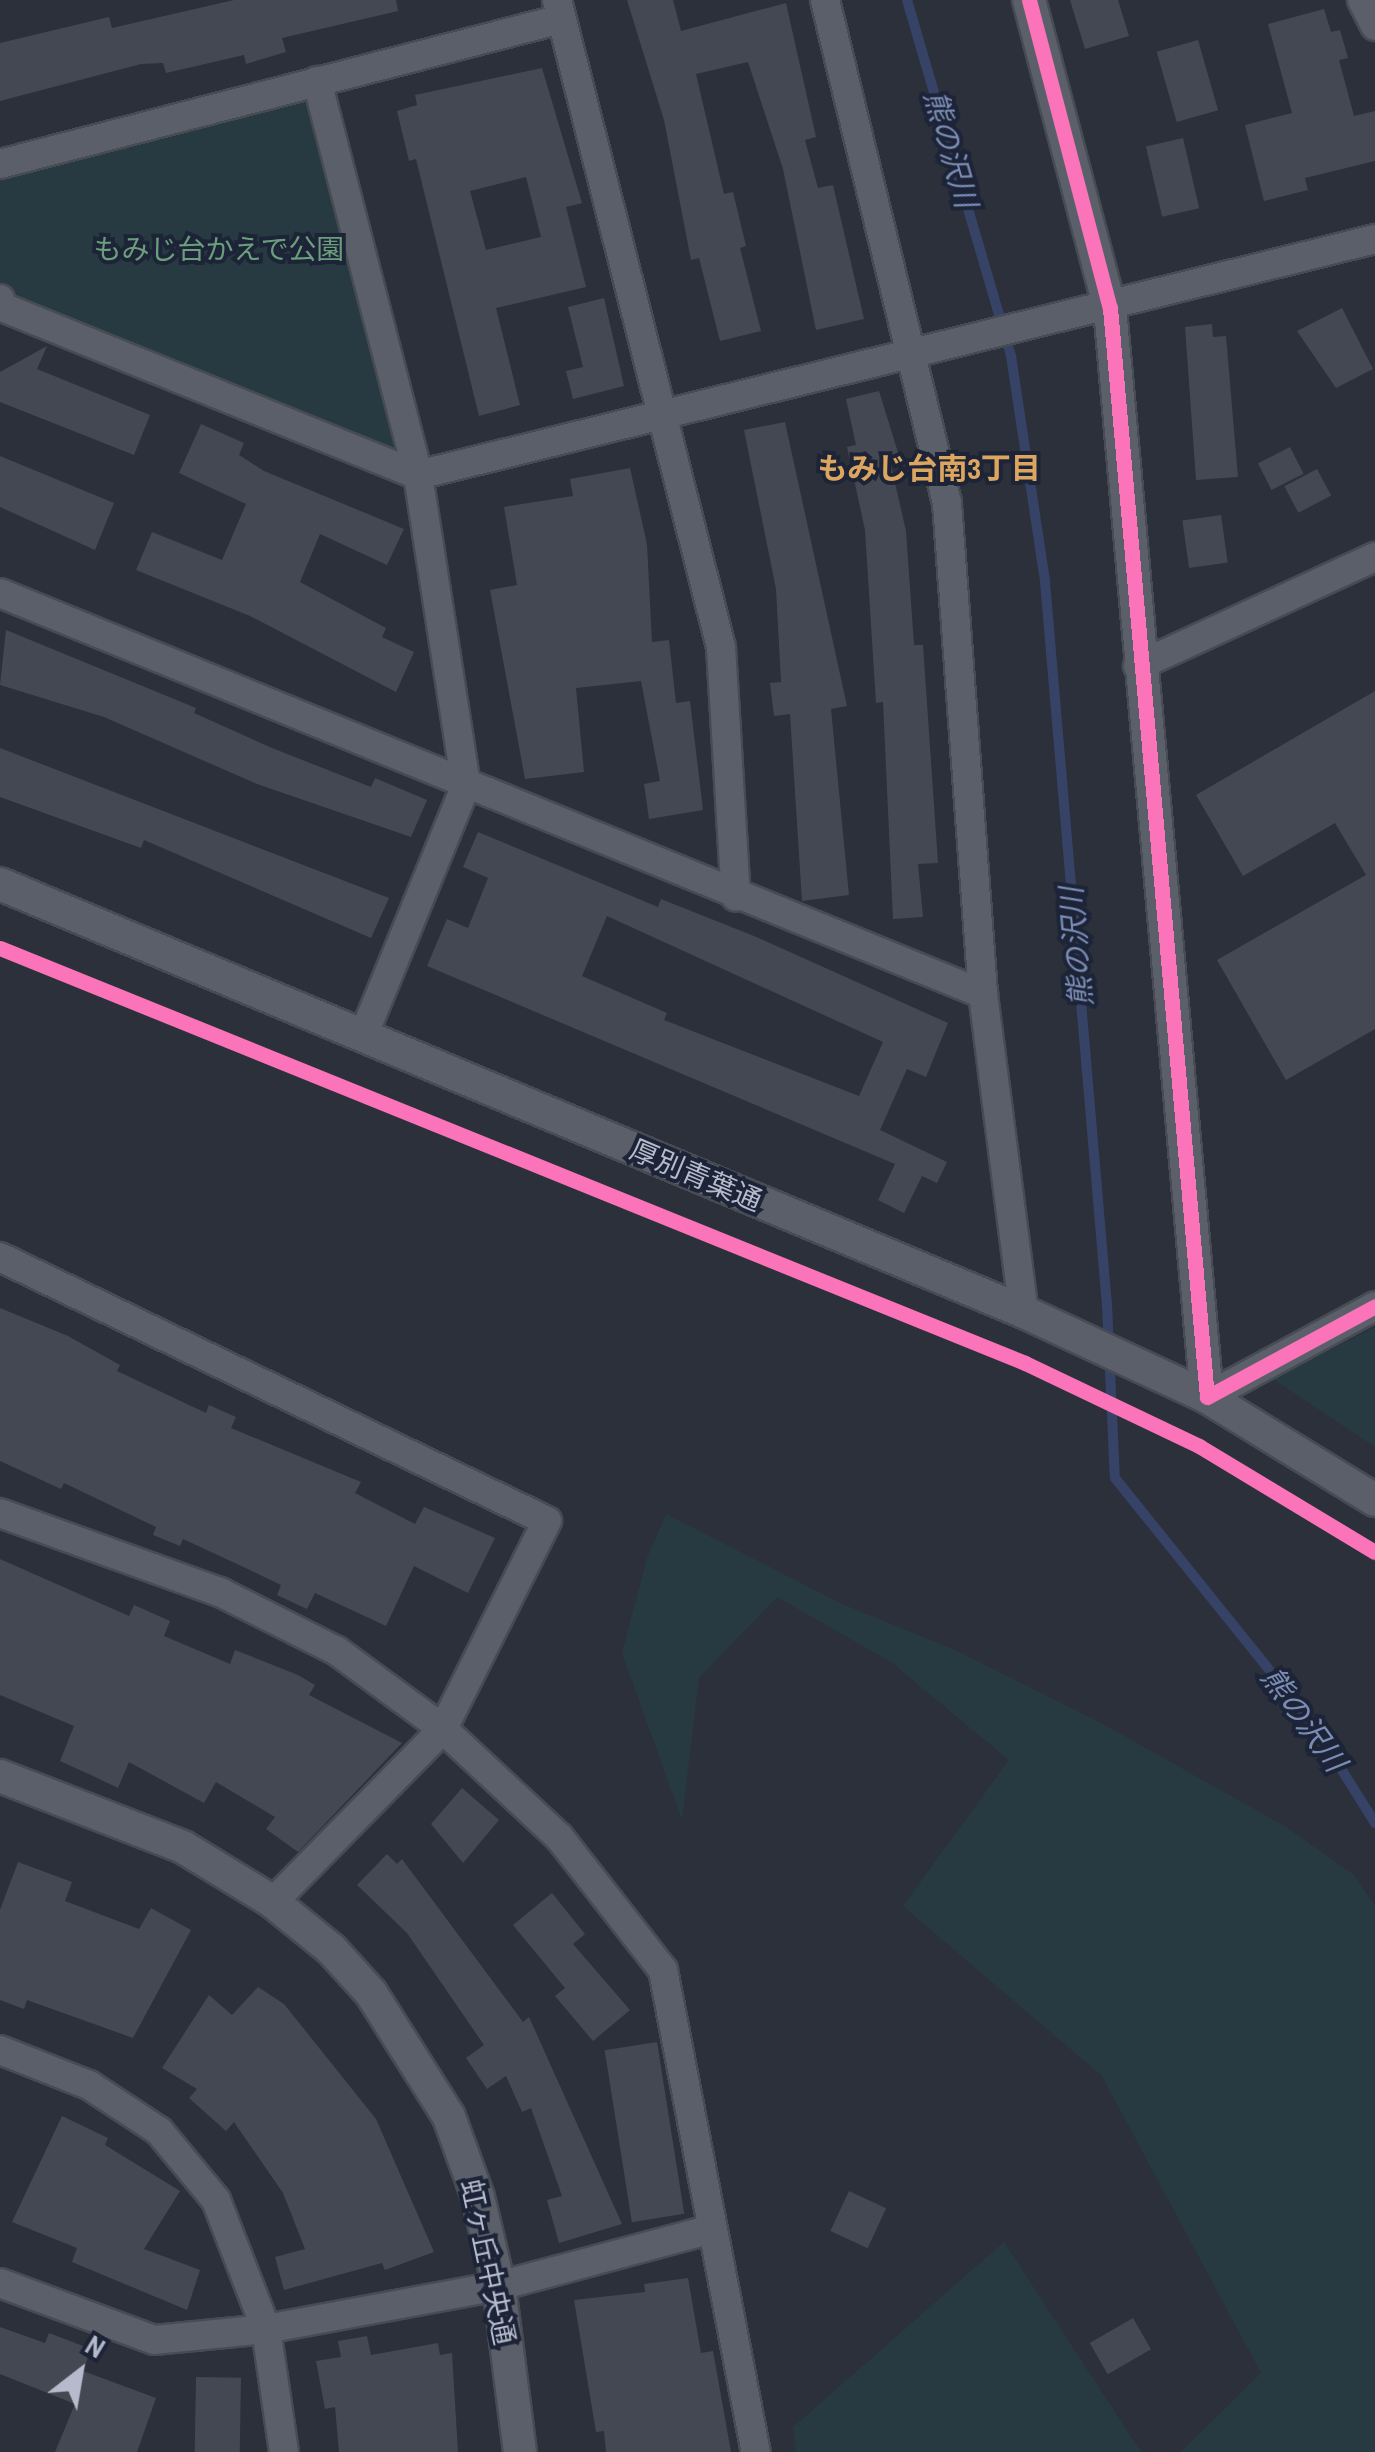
<!DOCTYPE html>
<html>
<head>
<meta charset="utf-8">
<style>
	body { margin:0 }
	#map { position:relative; width:1375px; height:2452px; overflow:hidden; background:#2b303b; font-family:"Archivo Narrow","Noto Sans JP",sans-serif }
	div>[style] { position:absolute }
	.green>* { inset:0; background:#273a42 }
	.stream>* { height:10px; margin:-5px; padding:0 5px; transform-origin:5px; border-radius:5px; background:#364366 }
	.building>* { inset:0; background:#444852; transform-origin:0 0 }
	.roads { filter:drop-shadow(2px 0 #474b54) drop-shadow(-2px 0 #474b54) drop-shadow(0 2px #474b54) drop-shadow(0 -2px #474b54) }
	.minor>* { height:28px; margin:-14px; padding:0 14px; transform-origin:14px; border-radius:14px; background:#5b5f69 }
	.tertiary>* { height:32px; margin:-16px; padding:0 16px; transform-origin:16px; border-radius:16px; background:#5b5f69 }
	.cycleway>* { height:15px; margin:-7.5px; padding:0 7.5px; transform-origin:7.5px; border-radius:7.5px; background:#fb73b8 }
	span { translate:-50% -50%; white-space:nowrap; text-align:center; line-height:1.15; -webkit-text-stroke:8px #1d2437; paint-order:stroke }
	.park-label { font-size:28px; color:#6b9e7d }
	.street-label { font-size:28px; color:#b5bbcc }
	.water-label { font-size:30px; color:#7b8cb5; font-style:italic }
	.neighbourhood-label { font-size:30px; color:#dca660; font-weight:700 }
	.north { position:absolute; left:30px; top:2322px; width:100px; height:100px; -webkit-text-stroke:8px #1d2437; paint-order:stroke; rotate:31deg; font-size:28px; font-weight:700; line-height:40px; text-align:center; color:#b5bbcc }
	.north::after { content:''; display:block; margin:auto; width:35px; height:45px; background:#b5bbcc; clip-path:polygon(50% 0,100% 100%,50% 72%,0 100%) }
</style>
</head>
<body>
<div id="map">
	<div class="green">
		<div style="clip-path:polygon(317px 81px,418px 475px,0 299px,0 164px)"></div>
		<div style="clip-path:polygon(1375px 1327px,1375px 1447px,1273px 1379px)"></div>
		<div style="clip-path:polygon(666px 1514px,842px 1604px,955px 1650px,1103px 1724px,1286px 1827px,1354px 1875px,1375px 1906px,1375px 2452px,1181px 2452px,1261px 2373px,1102px 2076px,903px 1906px,1009px 1760px,891px 1662px,777px 1597px,699px 1678px,682px 1820px,622px 1653px,647px 1558px)"></div>
		<div style="clip-path:polygon(1004px 2242px,1141px 2452px,796px 2452px,793px 2427px)"></div>
	</div>
	<div class="stream">
		<div style="left:907px;top:0;width:371px;rotate:73.7deg"></div>
		<div style="left:1011px;top:356px;width:229px;rotate:81.4deg"></div>
		<div style="left:1045px;top:582px;width:726px;rotate:85.1deg"></div>
		<div style="left:1107px;top:1305px;width:173px;rotate:87.4deg"></div>
		<div style="left:1115px;top:1478px;width:319px;rotate:51.2deg"></div>
		<div style="left:1315px;top:1727px;width:113px;rotate:58deg"></div>
	</div>
	<div class="building">
		<div style="clip-path:polygon(234px 0,396px 0,398px 11px,282px 38px,286px 52px,246px 64px,244px 55px,166px 73px,163px 63px,141px 64px,0 101px,0 43px,109px 17px,112px 28px)"></div>
		<div style="clip-path:polygon(627px 0,673px 0,681px 31px,786px 3px,816px 137px,805px 140px,818px 188px,833px 185px,864px 319px,816px 330px,783px 169px,748px 62px,696px 74px,724px 194px,733px 192px,746px 246px,740px 248px,761px 331px,720px 341px,699px 258px,691px 260px,664px 120px)"></div>
		<div style="clip-path:polygon(1070px 0,1118px 0,1129px 36px,1085px 49px)"></div>
		<div style="clip-path:polygon(1324px 9px,1331px 32px,1340px 30px,1348px 58px,1339px 60px,1354px 116px,1375px 111px,1375px 161px,1305px 178px,1308px 190px,1264px 201px,1245px 125px,1292px 113px,1268px 24px)"></div>
		<div style="left:1198px;top:40px;width:73px;height:43px;rotate:74deg"></div>
		<div style="clip-path:polygon(evenodd,542px 68px,582px 203px,566px 207px,586px 287px,496px 308px,520px 405px,479px 416px,416px 159px,409px 161px,397px 111px,417px 105px,415px 95px,542px 68px,526px 177px,541px 237px,486px 250px,470px 191px,526px 177px)"></div>
		<div style="left:1183px;top:138px;width:72px;height:38px;rotate:77deg"></div>
		<div style="clip-path:polygon(604px 298px,624px 386px,573px 399px,566px 371px,583px 367px,568px 307px)"></div>
		<div style="clip-path:polygon(1342px 308px,1373px 369px,1336px 388px,1297px 331px)"></div>
		<div style="clip-path:polygon(1212px 324px,1213px 337px,1226px 336px,1238px 477px,1196px 480px,1185px 327px)"></div>
		<div style="clip-path:polygon(47px 346px,37px 369px,150px 415px,134px 455px,0 402px,0 372px)"></div>
		<div style="clip-path:polygon(879px 391px,900px 459px,890px 461px,906px 531px,914px 645px,923px 645px,938px 863px,918px 864px,923px 917px,893px 919px,883px 702px,876px 703px,865px 530px,847px 447px,856px 445px,846px 399px)"></div>
		<div style="clip-path:polygon(785px 422px,847px 706px,831px 709px,849px 895px,802px 901px,790px 714px,774px 716px,770px 683px,781px 682px,776px 589px,744px 430px)"></div>
		<div style="clip-path:polygon(201px 424px,244px 443px,239px 455px,264px 471px,404px 529px,387px 565px,320px 534px,300px 582px,386px 628px,382px 637px,414px 652px,396px 692px,250px 616px,136px 570px,152px 532px,222px 560px,246px 504px,179px 473px)"></div>
		<div style="left:1290px;top:447px;width:30px;height:36px;rotate:63deg"></div>
		<div style="clip-path:polygon(0 456px,114px 503px,95px 550px,0 507px)"></div>
		<div style="clip-path:polygon(630px 468px,647px 544px,652px 642px,669px 640px,676px 703px,690px 701px,703px 810px,649px 819px,644px 784px,660px 781px,641px 681px,576px 688px,584px 772px,525px 779px,490px 590px,517px 585px,504px 507px,573px 496px,570px 479px)"></div>
		<div style="left:1317px;top:469px;width:30px;height:37px;rotate:62deg"></div>
		<div style="left:1221px;top:515px;width:48px;height:39px;rotate:82deg"></div>
		<div style="clip-path:polygon(6px 630px,196px 708px,194px 713px,272px 748px,371px 787px,375px 778px,427px 800px,411px 837px,257px 784px,104px 717px,0 685px)"></div>
		<div style="clip-path:polygon(1375px 691px,1375px 1029px,1286px 1080px,1217px 960px,1366px 875px,1335px 823px,1243px 876px,1196px 795px)"></div>
		<div style="clip-path:polygon(0 748px,389px 898px,371px 938px,144px 840px,141px 848px,0 797px)"></div>
		<div style="clip-path:polygon(evenodd,478px 832px,658px 907px,661px 899px,754px 936px,948px 1023px,926px 1077px,907px 1069px,880px 1130px,947px 1162px,937px 1183px,922px 1176px,904px 1213px,878px 1200px,895px 1164px,427px 966px,447px 919px,468px 928px,488px 878px,463px 867px,478px 832px,607px 916px,883px 1042px,859px 1096px,664px 1020px,667px 1013px,582px 976px,607px 916px)"></div>
		<div style="clip-path:polygon(0 1308px,68px 1336px,120px 1365px,117px 1371px,206px 1413px,209px 1405px,236px 1417px,231px 1428px,361px 1482px,355px 1493px,415px 1524px,424px 1507px,495px 1538px,468px 1593px,414px 1566px,386px 1626px,315px 1593px,307px 1609px,277px 1595px,281px 1585px,252px 1571px,183px 1539px,180px 1546px,153px 1535px,156px 1527px,64px 1483px,61px 1489px,0 1461px)"></div>
		<div style="clip-path:polygon(0 1559px,129px 1616px,134px 1605px,170px 1621px,164px 1636px,230px 1664px,235px 1650px,298px 1675px,315px 1685px,309px 1695px,402px 1743px,298px 1852px,266px 1829px,275px 1817px,216px 1782px,204px 1803px,129px 1762px,118px 1788px,93px 1776px,60px 1761px,74px 1726px,0 1695px)"></div>
		<div style="clip-path:polygon(462px 1788px,499px 1820px,463px 1863px,431px 1824px)"></div>
		<div style="clip-path:polygon(387px 1854px,397px 1864px,402px 1859px,523px 2022px,529px 2017px,622px 2224px,559px 2243px,547px 2200px,562px 2196px,531px 2108px,522px 2112px,506px 2076px,487px 2089px,466px 2058px,484px 2045px,407px 1933px,357px 1885px)"></div>
		<div style="clip-path:polygon(18px 1862px,72px 1882px,65px 1901px,139px 1929px,151px 1908px,191px 1930px,133px 2038px,27px 2000px,24px 2009px,0 2000px,0 1910px)"></div>
		<div style="clip-path:polygon(552px 1893px,585px 1934px,573px 1944px,630px 2010px,593px 2041px,555px 1996px,565px 1988px,513px 1925px)"></div>
		<div style="clip-path:polygon(258px 1987px,284px 2004px,376px 2119px,434px 2252px,385px 2270px,382px 2263px,284px 2290px,275px 2257px,305px 2249px,283px 2193px,234px 2122px,226px 2131px,189px 2098px,197px 2089px,162px 2068px,209px 1995px,232px 2015px)"></div>
		<div style="left:657px;top:2042px;width:174px;height:53px;rotate:81deg"></div>
		<div style="clip-path:polygon(62px 2116px,108px 2138px,105px 2145px,180px 2191px,144px 2249px,200px 2270px,187px 2310px,72px 2262px,77px 2248px,12px 2222px)"></div>
		<div style="left:849px;top:2191px;width:41px;height:44px;rotate:25deg"></div>
		<div style="clip-path:polygon(688px 2278px,701px 2353px,713px 2351px,731px 2452px,606px 2452px,604px 2431px,596px 2432px,574px 2300px,645px 2292px,644px 2284px)"></div>
		<div style="left:1133px;top:2318px;width:36px;height:50px;rotate:60deg"></div>
		<div style="clip-path:polygon(0 2327px,45px 2343px,49px 2333px,91px 2349px,83px 2371px,156px 2398px,137px 2452px,55px 2452px,75px 2404px,0 2374px)"></div>
		<div style="clip-path:polygon(367px 2336px,371px 2355px,438px 2343px,440px 2355px,452px 2353px,458px 2452px,339px 2452px,335px 2407px,325px 2409px,316px 2361px,341px 2357px,338px 2341px)"></div>
		<div style="left:196px;top:2377px;width:45px;height:75px;rotate:1deg"></div>
	</div>
	<div class="roads">
		<div class="minor">
			<div style="left:557px;top:0;width:667px;rotate:75.78deg"></div>
			<div style="left:721px;top:647px;width:250px;rotate:86.6deg"></div>
			<div style="left:825px;top:0;width:518px;rotate:76.37deg"></div>
			<div style="left:947px;top:503px;width:492px;rotate:85.8deg"></div>
			<div style="left:983px;top:994px;width:321px;rotate:82.7deg"></div>
			<div style="left:1362px;top:0;width:29px;rotate:63deg"></div>
			<div style="left:317px;top:81px;width:407px;rotate:75.6deg"></div>
			<div style="left:418px;top:475px;width:314px;rotate:81.2deg"></div>
			<div style="left:466px;top:785px;width:271px;rotate:112.3deg"></div>
			<div style="left:0;top:164px;width:579px;rotate:-14.49deg"></div>
			<div style="left:0;top:299px;width:8px;rotate:76deg"></div>
			<div style="left:2px;top:307px;width:449px;rotate:22deg"></div>
			<div style="left:418px;top:475px;width:986px;rotate:-13.85deg"></div>
			<div style="left:0;top:593px;width:1062px;rotate:22.19deg"></div>
			<div style="left:1138px;top:666px;width:261px;rotate:-24.7deg"></div>
			<div style="left:0;top:1257px;width:607px;rotate:25.76deg"></div>
			<div style="left:547px;top:1521px;width:233px;rotate:116.6deg"></div>
			<div style="left:443px;top:1729px;width:243px;rotate:134.5deg"></div>
			<div style="left:1207px;top:1397px;width:191px;rotate:-28.4deg"></div>
			<div style="left:0;top:1513px;width:234px;rotate:19.8deg"></div>
			<div style="left:220px;top:1592px;width:131px;rotate:26.8deg"></div>
			<div style="left:337px;top:1651px;width:132px;rotate:36.3deg"></div>
			<div style="left:443px;top:1729px;width:158px;rotate:43deg"></div>
			<div style="left:559px;top:1837px;width:169px;rotate:52deg"></div>
			<div style="left:663px;top:1970px;width:491px;rotate:79.1deg"></div>
			<div style="left:0;top:2050px;width:96px;rotate:21.5deg"></div>
			<div style="left:89px;top:2085px;width:84px;rotate:33.3deg"></div>
			<div style="left:159px;top:2131px;width:89px;rotate:50.4deg"></div>
			<div style="left:216px;top:2200px;width:138px;rotate:68.8deg"></div>
			<div style="left:266px;top:2329px;width:124px;rotate:81.7deg"></div>
			<div style="left:0;top:2283px;width:164px;rotate:20.3deg"></div>
			<div style="left:154px;top:2340px;width:113px;rotate:-5.6deg"></div>
			<div style="left:266px;top:2329px;width:237px;rotate:-10.5deg"></div>
			<div style="left:499px;top:2286px;width:220px;rotate:-15deg"></div>
		</div>
		<div class="tertiary">
			<div style="left:1029px;top:0;width:318px;rotate:75.3deg"></div>
			<div style="left:1110px;top:308px;width:1093px;rotate:84.91deg"></div>
			<div style="left:0;top:884px;width:1110px;rotate:22.68deg"></div>
			<div style="left:1024px;top:1312px;width:202px;rotate:24.9deg"></div>
			<div style="left:1207px;top:1397px;width:197px;rotate:31.5deg"></div>
			<div style="left:0;top:1776px;width:196px;rotate:21.2deg"></div>
			<div style="left:183px;top:1847px;width:105px;rotate:31.4deg"></div>
			<div style="left:273px;top:1902px;width:76px;rotate:39.1deg"></div>
			<div style="left:332px;top:1950px;width:58px;rotate:47.8deg"></div>
			<div style="left:371px;top:1993px;width:146px;rotate:57.8deg"></div>
			<div style="left:449px;top:2117px;width:85px;rotate:70.1deg"></div>
			<div style="left:478px;top:2197px;width:91px;rotate:76.7deg"></div>
			<div style="left:499px;top:2286px;width:167px;rotate:82.8deg"></div>
		</div>
	</div>
	<div class="cycleway">
		<div style="left:1029px;top:0;width:318px;rotate:75.3deg"></div>
		<div style="left:1110px;top:308px;width:1093px;rotate:84.91deg"></div>
		<div style="left:1207px;top:1397px;width:191px;rotate:-28.4deg"></div>
		<div style="left:0;top:948px;width:1106px;rotate:22.04deg"></div>
		<div style="left:1025px;top:1363px;width:193px;rotate:25.5deg"></div>
		<div style="left:1199px;top:1446px;width:205px;rotate:31.1deg"></div>
	</div>
	<div class="park-label">
		<span style="left:219px;top:249px">もみじ台かえで公園</span>
	</div>
	<div class="street-label">
		<span style="left:696px;top:1175px;rotate:23deg">厚別青葉通</span>
		<span style="left:488px;top:2262px;rotate:78deg">虹ヶ丘中央通</span>
	</div>
	<div class="water-label">
		<span style="left:951px;top:149px;rotate:74deg">熊の沢川</span>
		<span style="left:1076px;top:947px;rotate:-95deg">熊の沢川</span>
		<span style="left:1304px;top:1719px;rotate:54deg">熊の沢川</span>
	</div>
	<div class="neighbourhood-label">
		<span style="left:929px;top:468px">もみじ台南3丁目</span>
	</div>
	<div class="north">N</div>
</div>
</body>
</html>
